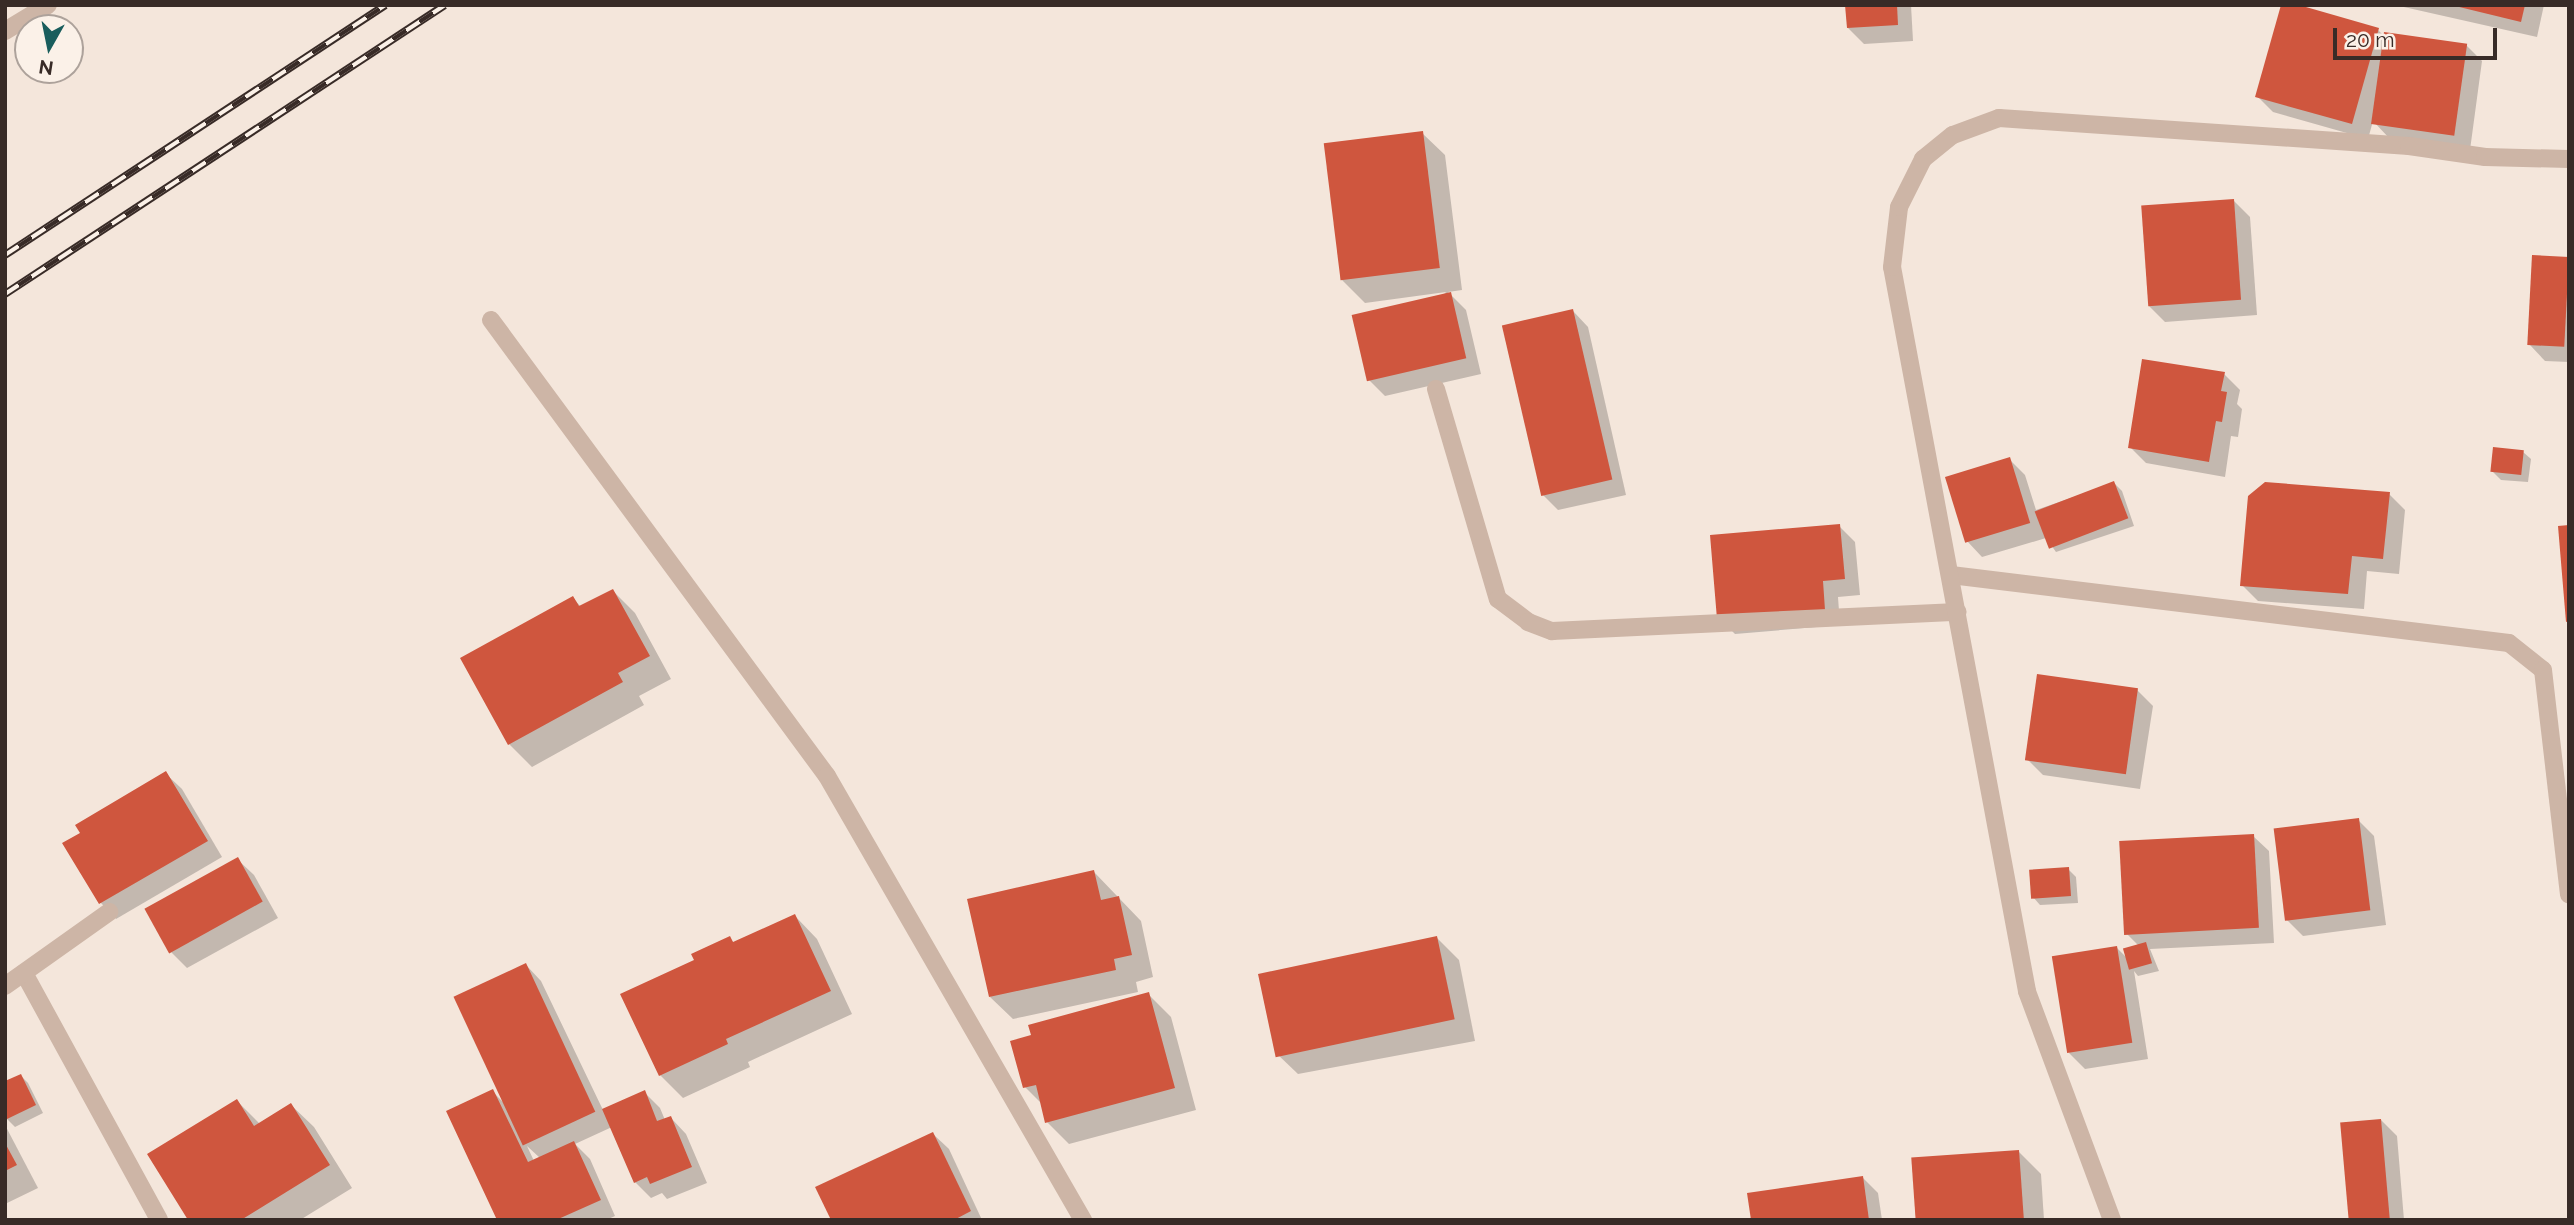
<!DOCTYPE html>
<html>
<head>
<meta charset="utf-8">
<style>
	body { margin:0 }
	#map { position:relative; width:2574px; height:1225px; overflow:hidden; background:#f4e6db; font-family:Raleway,sans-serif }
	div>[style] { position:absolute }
	.shadow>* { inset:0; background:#0003 }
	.building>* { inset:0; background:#cf563e; transform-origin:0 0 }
	.minor>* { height:18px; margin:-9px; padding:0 9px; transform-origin:9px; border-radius:9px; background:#cdb5a6 }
	.rail>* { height:8px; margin-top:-4px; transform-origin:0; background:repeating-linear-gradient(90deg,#fbf1e8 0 16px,#382b27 0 32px); box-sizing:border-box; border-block:2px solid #382b27 }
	span { translate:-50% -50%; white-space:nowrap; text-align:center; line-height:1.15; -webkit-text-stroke:5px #fbf1e8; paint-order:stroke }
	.frame { position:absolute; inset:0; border:7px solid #382b27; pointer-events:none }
	.north { position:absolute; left:14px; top:14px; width:70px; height:70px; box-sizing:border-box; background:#fbf1e8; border:2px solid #ada29b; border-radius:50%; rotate:189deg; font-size:19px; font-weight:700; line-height:28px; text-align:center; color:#382b27 }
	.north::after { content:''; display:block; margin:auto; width:24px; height:32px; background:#195d5c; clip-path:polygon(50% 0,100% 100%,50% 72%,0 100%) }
	.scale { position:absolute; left:2333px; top:28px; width:164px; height:32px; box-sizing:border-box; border:4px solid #382b27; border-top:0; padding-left:9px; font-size:21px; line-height:24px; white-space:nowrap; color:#382b27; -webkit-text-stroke:5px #fbf1e8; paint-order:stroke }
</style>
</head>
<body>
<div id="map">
	<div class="shadow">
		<div style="clip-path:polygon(1847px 5px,1911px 5px,1913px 41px,1864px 44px,1848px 28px)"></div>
		<div style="clip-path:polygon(2395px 5px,2544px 5px,2537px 37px)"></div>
		<div style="clip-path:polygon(2378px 30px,2385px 37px,2466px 45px,2482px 61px,2470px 150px,2390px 139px,2373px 121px,2368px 139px,2273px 112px,2257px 96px)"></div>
		<div style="clip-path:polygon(1422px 133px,1445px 155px,1462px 290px,1448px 292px,1466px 310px,1481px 374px,1385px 396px,1369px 380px,1446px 292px,1365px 303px,1342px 280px)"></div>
		<div style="clip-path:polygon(2234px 201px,2250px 217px,2257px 315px,2165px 322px,2149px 306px)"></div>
		<div style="clip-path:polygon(2569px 259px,2569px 362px,2545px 361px,2530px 345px)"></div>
		<div style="clip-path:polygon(1573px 311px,1588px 327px,1626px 495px,1558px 510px,1542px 494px)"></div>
		<div style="clip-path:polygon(2224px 374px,2240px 390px,2237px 404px,2242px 409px,2238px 437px,2231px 436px,2225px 477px,2146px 463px,2130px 447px)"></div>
		<div style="clip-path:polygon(2523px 452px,2531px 459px,2528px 482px,2501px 480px,2493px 472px)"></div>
		<div style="clip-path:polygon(2009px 459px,2025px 475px,2036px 510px,2114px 483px,2122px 491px,2134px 526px,2056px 552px,2046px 538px,1982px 557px,1967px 541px)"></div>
		<div style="clip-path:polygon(2389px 494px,2405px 510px,2399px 574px,2367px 571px,2364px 609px,2258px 601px,2242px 585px)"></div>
		<div style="clip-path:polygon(1839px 526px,1855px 542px,1860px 595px,1838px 597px,1840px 625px,1735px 634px,1719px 618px)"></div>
		<div style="clip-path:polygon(613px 591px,635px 613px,671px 679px,639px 696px,644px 705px,532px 767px,509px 744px,463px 658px,573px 598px,581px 607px)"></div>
		<div style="clip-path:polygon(2137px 690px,2153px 706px,2140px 789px,2043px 775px,2027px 759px)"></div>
		<div style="clip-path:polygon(166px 774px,182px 789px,222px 857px,116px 919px,101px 903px,65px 844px)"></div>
		<div style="clip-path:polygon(2358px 820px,2374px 836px,2386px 925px,2303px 936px,2287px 920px)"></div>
		<div style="clip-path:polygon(2253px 836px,2269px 851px,2274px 943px,2150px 949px,2159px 971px,2138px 976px,2134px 971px,2148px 1059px,2085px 1069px,2069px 1053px,2117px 948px,2128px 959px,2139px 946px,2126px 933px)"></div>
		<div style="clip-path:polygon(238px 860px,254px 875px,278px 918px,187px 968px,171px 952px)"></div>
		<div style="clip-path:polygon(2068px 869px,2076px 877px,2078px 903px,2040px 905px,2033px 897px)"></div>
		<div style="clip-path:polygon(1094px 872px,1141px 921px,1153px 977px,1136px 982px,1138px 992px,1013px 1019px,990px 997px)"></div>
		<div style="clip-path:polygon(795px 916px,817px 939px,852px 1014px,748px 1062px,750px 1067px,683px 1098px,660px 1075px,696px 961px,729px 938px,735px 944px)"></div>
		<div style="clip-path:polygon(1437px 938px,1459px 960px,1475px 1041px,1298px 1074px,1275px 1052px)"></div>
		<div style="clip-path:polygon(evenodd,526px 965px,541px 981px,603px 1110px,644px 1092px,660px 1108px,665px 1120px,671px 1118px,686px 1134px,707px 1183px,667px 1199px,662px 1193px,651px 1198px,635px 1182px,612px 1127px,575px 1144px,590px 1159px,615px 1216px,606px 1220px,498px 1220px,493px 1092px,506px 1105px,526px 965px,527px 1146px,540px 1158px,534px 1161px,527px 1146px)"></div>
		<div style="clip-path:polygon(1148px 994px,1171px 1017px,1196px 1110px,1069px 1144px,1047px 1122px,1042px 1104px,1025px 1087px)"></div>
		<div style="clip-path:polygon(21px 1076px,28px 1083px,43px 1113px,15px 1127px,7px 1119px)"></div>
		<div style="clip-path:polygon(237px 1101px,260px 1124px,291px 1105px,314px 1127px,352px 1188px,300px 1220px,190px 1220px)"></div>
		<div style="clip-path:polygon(2381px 1120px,2397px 1136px,2404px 1220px,2352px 1220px)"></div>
		<div style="clip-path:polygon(5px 1125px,38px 1188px,5px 1204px)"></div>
		<div style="clip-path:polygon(933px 1134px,949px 1149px,982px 1220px,833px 1220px)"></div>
		<div style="clip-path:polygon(2018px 1151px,2041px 1174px,2044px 1220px,1917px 1220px)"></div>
		<div style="clip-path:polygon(1862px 1177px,1878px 1193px,1882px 1220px,1753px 1220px)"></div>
	</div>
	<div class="building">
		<div style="clip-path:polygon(1845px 5px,1897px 5px,1898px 25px,1847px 28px)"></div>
		<div style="clip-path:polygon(2281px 5px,2299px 5px,2379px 28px,2352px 124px,2255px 97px)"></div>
		<div style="clip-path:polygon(2451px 5px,2525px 5px,2521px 22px)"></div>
		<div style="left:2384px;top:32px;width:84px;height:93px;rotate:8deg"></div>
		<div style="left:1423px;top:131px;width:138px;height:100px;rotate:83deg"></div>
		<div style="left:2234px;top:199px;width:101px;height:93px;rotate:86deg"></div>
		<div style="left:2532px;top:255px;width:37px;height:90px;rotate:3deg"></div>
		<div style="left:1451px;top:292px;width:68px;height:102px;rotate:77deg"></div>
		<div style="left:1573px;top:309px;width:175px;height:73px;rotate:77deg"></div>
		<div style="clip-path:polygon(2142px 359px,2225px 372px,2221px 391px,2227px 392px,2222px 422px,2216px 421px,2209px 462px,2128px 448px)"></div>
		<div style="left:2493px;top:447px;width:31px;height:25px;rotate:6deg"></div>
		<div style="left:2010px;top:457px;width:69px;height:68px;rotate:73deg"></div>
		<div style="left:2114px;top:481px;width:40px;height:85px;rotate:69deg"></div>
		<div style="clip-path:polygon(2265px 482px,2390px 492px,2383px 559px,2352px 556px,2348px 594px,2240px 586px,2248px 496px)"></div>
		<div style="clip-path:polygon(1840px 524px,1845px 579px,1823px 581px,1825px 610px,1717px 619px,1710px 535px)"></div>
		<div style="clip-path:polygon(2569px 525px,2569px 621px,2566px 622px,2558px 526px)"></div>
		<div style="clip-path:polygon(613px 589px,650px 656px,618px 673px,623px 682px,508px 745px,460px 658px,573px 596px,579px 606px)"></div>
		<div style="left:2037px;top:674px;width:102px;height:87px;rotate:8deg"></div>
		<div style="clip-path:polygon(166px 771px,208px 841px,99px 904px,62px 843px,80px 833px,75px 825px)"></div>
		<div style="left:2359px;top:818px;width:93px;height:86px;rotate:83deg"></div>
		<div style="left:2254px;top:834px;width:94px;height:135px;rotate:87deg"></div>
		<div style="left:238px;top:857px;width:51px;height:107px;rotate:61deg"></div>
		<div style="left:2069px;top:867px;width:29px;height:40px;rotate:86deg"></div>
		<div style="clip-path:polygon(1094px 870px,1101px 900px,1119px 896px,1132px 955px,1114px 959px,1116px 970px,989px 997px,967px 899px)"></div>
		<div style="clip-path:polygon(795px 914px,831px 991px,726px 1039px,728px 1044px,659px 1076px,620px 994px,694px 960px,691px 954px,730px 936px,733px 942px)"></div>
		<div style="left:1437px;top:936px;width:85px;height:183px;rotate:78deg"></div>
		<div style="left:2146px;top:942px;width:22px;height:24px;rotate:74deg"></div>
		<div style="left:2117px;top:946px;width:98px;height:66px;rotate:81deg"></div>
		<div style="left:526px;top:963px;width:164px;height:80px;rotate:65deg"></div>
		<div style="clip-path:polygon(1149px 992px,1175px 1088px,1045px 1123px,1036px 1085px,1023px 1088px,1010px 1041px,1031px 1035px,1028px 1025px)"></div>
		<div style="clip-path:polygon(21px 1074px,36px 1105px,5px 1120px,5px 1081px)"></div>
		<div style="clip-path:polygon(493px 1089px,528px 1162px,574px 1141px,601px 1200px,556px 1220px,497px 1220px,446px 1111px)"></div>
		<div style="clip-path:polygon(645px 1090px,657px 1121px,671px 1116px,692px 1167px,650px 1184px,647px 1177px,634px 1183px,602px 1109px)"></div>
		<div style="clip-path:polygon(237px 1099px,254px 1126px,291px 1103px,330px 1165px,241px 1220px,188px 1220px,147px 1154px)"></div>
		<div style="left:2381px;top:1119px;width:100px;height:41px;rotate:85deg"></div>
		<div style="clip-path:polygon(933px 1132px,971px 1211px,954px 1220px,831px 1220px,815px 1187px)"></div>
		<div style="clip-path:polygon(5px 1143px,17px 1165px,5px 1171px)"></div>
		<div style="left:2019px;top:1150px;width:70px;height:108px;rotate:86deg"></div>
		<div style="clip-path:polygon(1863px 1176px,1869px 1220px,1751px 1220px,1747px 1193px)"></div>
	</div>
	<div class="minor">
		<div style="left:5px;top:31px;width:50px;rotate:-31.2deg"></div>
		<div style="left:491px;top:320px;width:566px;rotate:53.62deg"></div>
		<div style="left:827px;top:776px;width:513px;rotate:60.03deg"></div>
		<div style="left:1436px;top:389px;width:219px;rotate:73.6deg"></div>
		<div style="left:1498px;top:599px;width:38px;rotate:37deg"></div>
		<div style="left:1528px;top:622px;width:26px;rotate:21deg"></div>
		<div style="left:1552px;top:631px;width:406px;rotate:-2.7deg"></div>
		<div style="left:1951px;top:575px;width:562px;rotate:6.95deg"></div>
		<div style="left:2509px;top:643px;width:43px;rotate:38.5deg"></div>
		<div style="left:2543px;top:670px;width:226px;rotate:83.4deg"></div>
		<div style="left:24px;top:973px;width:281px;rotate:61.3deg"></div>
		<div style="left:5px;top:986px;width:128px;rotate:-35.4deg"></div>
		<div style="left:2112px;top:1220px;width:244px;rotate:-110.4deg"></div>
		<div style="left:2027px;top:991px;width:736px;rotate:-100.56deg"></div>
		<div style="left:1892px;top:267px;width:60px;rotate:-83.3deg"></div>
		<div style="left:1899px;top:207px;width:54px;rotate:-63.4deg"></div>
		<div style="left:1923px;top:159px;width:38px;rotate:-39deg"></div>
		<div style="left:1953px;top:135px;width:49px;rotate:-20.3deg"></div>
		<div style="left:1999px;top:118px;width:411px;rotate:3.9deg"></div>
		<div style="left:2409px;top:146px;width:77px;rotate:8.2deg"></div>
		<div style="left:2485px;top:157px;width:84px;rotate:1.4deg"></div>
	</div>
	<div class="rail">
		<div style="left:5px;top:255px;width:455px;rotate:-33.3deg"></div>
		<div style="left:5px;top:294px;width:526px;rotate:-33.3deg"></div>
	</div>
	<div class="frame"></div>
	<div class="north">N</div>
	<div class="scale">20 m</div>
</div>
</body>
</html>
